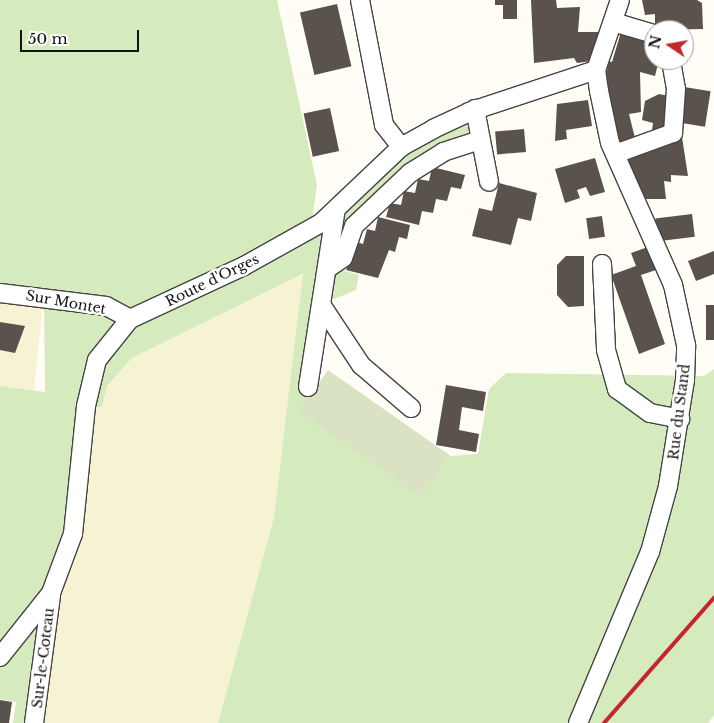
<!DOCTYPE html>
<html>
<head>
<meta charset="utf-8">
<style>
	body { margin:0 }
	#map { position:relative; width:714px; height:723px; overflow:hidden; background:#fffdf5; font-family:"Libre Baskerville",serif }
	div>[style] { position:absolute }
	.farmland>* { inset:0; background:#f6f3d4; transform-origin:0 0 }
	.green>* { inset:0; background:#d5ebbd }
	.cemetery>* { inset:0; background:#d9e3c4; transform-origin:0 0 }
	.building>* { inset:0; background:#5a524d; transform-origin:0 0 }
	.roads { filter:drop-shadow(1px 0 #444) drop-shadow(-1px 0 #444) drop-shadow(0 1px #444) drop-shadow(0 -1px #444) }
	.minor>* { height:18px; margin:-9px; padding:0 9px; transform-origin:9px; border-radius:9px; background:#fff }
	.rail>* { height:4px; margin:-2px; padding:0 2px; transform-origin:2px; border-radius:2px; background:#c4262e }
	span { translate:-50% -50%; white-space:nowrap; text-align:center; line-height:1.15; -webkit-text-stroke:5px #fff; paint-order:stroke }
	.street-label { font-size:14px; color:#111 }
	.north { position:absolute; left:644px; top:20px; width:50px; height:50px; box-sizing:border-box; background:#fff; border:1px solid #a0a0a0; border-radius:50%; rotate:282deg; font-size:14px; font-weight:700; line-height:20px; text-align:center; color:#111 }
	.north::after { content:''; display:block; margin:auto; width:18px; height:22px; background:#c4262e; clip-path:polygon(50% 0,100% 100%,50% 72%,0 100%) }
	.scale { position:absolute; left:20px; top:30px; width:119px; height:22px; box-sizing:border-box; border:2px solid #111; border-top:0; padding-left:6px; font-size:15px; line-height:18px; white-space:nowrap; color:#111; -webkit-text-stroke:4px #fff; paint-order:stroke }
</style>
</head>
<body>
<div id="map">
	<div class="farmland">
		<div style="clip-path:polygon(304px 274px,274px 517px,218px 723px,37px 723px,87px 406px,102px 407px,107px 386px,132px 358px)"></div>
		<div style="left:0;top:292px;width:44px;height:94px;rotate:6deg"></div>
	</div>
	<div class="green">
		<div style="clip-path:polygon(0 0,277px 0,317px 185px,311px 228px,131px 318px,0 292px)"></div>
		<div style="clip-path:polygon(469px 113px,478px 138px,408px 172px,342px 256px,345px 271px,359px 275px,356px 290px,320px 305px,306px 388px,420px 497px,450px 456px,478px 454px,489px 389px,506px 373px,704px 376px,714px 369px,714px 715px,708px 723px,218px 723px,274px 517px,303px 274px,132px 358px,107px 386px,102px 407px,87px 406px,98px 361px,131px 320px,323px 225px,404px 149px)"></div>
		<div style="clip-path:polygon(44px 297px,128px 320px,95px 360px,81px 465px,33px 723px,13px 723px,16px 702px,0 699px,0 386px,45px 392px)"></div>
	</div>
	<div class="cemetery">
		<div style="left:328px;top:370px;width:149px;height:51px;rotate:35deg"></div>
	</div>
	<div class="building">
		<div style="clip-path:polygon(495px 0,517px 0,517px 19px,503px 19px,503px 5px,495px 5px)"></div>
		<div style="clip-path:polygon(531px 0,556px 0,557px 8px,580px 7px,578px 32px,599px 32px,592px 61px,577px 63px,574px 58px,534px 63px)"></div>
		<div style="clip-path:polygon(642px 0,697px 0,702px 3px,703px 29px,655px 30px,655px 14px,645px 15px)"></div>
		<div style="left:337px;top:4px;width:64px;height:38px;rotate:77deg"></div>
		<div style="clip-path:polygon(621px 32px,654px 41px,654px 60px,659px 60px,655px 76px,640px 72px,641px 112px,629px 114px,636px 142px,618px 146px,605px 92px,608px 61px,612px 62px)"></div>
		<div style="left:678px;top:86px;width:33px;height:36px;rotate:9deg"></div>
		<div style="clip-path:polygon(659px 94px,674px 97px,667px 133px,652px 130px,653px 123px,642px 120px,645px 101px)"></div>
		<div style="clip-path:polygon(588px 100px,592px 126px,566px 130px,567px 139px,555px 141px,557px 104px)"></div>
		<div style="left:330px;top:108px;width:44px;height:27px;rotate:78deg"></div>
		<div style="left:524px;top:129px;width:23px;height:29px;rotate:85deg"></div>
		<div style="clip-path:polygon(682px 137px,688px 176px,671px 175px,671px 182px,664px 181px,666px 199px,638px 199px,623px 158px,632px 158px,630px 147px)"></div>
		<div style="clip-path:polygon(595px 158px,605px 192px,590px 196px,586px 187px,577px 190px,580px 198px,565px 203px,555px 169px)"></div>
		<div style="clip-path:polygon(432px 167px,465px 175px,461px 189px,451px 187px,447px 201px,436px 199px,433px 213px,422px 211px,419px 225px,386px 217px,390px 203px,401px 205px,404px 191px,415px 193px,418px 179px,429px 181px)"></div>
		<div style="clip-path:polygon(499px 183px,537px 193px,531px 221px,518px 218px,511px 245px,472px 236px,479px 208px,492px 211px)"></div>
		<div style="left:692px;top:214px;width:23px;height:37px;rotate:83deg"></div>
		<div style="left:602px;top:216px;width:21px;height:16px;rotate:82deg"></div>
		<div style="clip-path:polygon(378px 217px,410px 225px,407px 239px,399px 237px,395px 252px,389px 250px,378px 278px,346px 270px,357px 242px,363px 244px,367px 229px,375px 231px)"></div>
		<div style="clip-path:polygon(648px 247px,656px 270px,641px 275px,665px 344px,639px 354px,611px 275px,636px 266px,631px 253px)"></div>
		<div style="clip-path:polygon(714px 251px,714px 274px,696px 281px,688px 261px)"></div>
		<div style="clip-path:polygon(566px 256px,584px 256px,584px 306px,568px 307px,557px 295px,557px 265px)"></div>
		<div style="left:706px;top:305px;width:8px;height:35px"></div>
		<div style="clip-path:polygon(0 322px,25px 326px,15px 353px,0 350px)"></div>
		<div style="clip-path:polygon(446px 385px,486px 392px,483px 411px,462px 407px,459px 430px,479px 434px,476px 452px,436px 445px)"></div>
		<div style="clip-path:polygon(0 700px,12px 702px,9px 723px,0 723px)"></div>
	</div>
	<div class="roads">
		<div class="minor">
			<div style="left:360px;top:0;width:127px;rotate:79.1deg"></div>
			<div style="left:384px;top:125px;width:28px;rotate:52deg"></div>
			<div style="left:613px;top:22px;width:43px;rotate:16.3deg"></div>
			<div style="left:475px;top:109px;width:74px;rotate:79.1deg"></div>
			<div style="left:615px;top:154px;width:62px;rotate:-19.9deg"></div>
			<div style="left:673px;top:133px;width:44px;rotate:-86.1deg"></div>
			<div style="left:676px;top:89px;width:29px;rotate:-100deg"></div>
			<div style="left:602px;top:264px;width:86px;rotate:87.3deg"></div>
			<div style="left:606px;top:350px;width:41px;rotate:74.2deg"></div>
			<div style="left:617px;top:389px;width:41px;rotate:36deg"></div>
			<div style="left:650px;top:413px;width:31px;rotate:11deg"></div>
			<div style="left:327px;top:269px;width:19px;rotate:-35deg"></div>
			<div style="left:343px;top:258px;width:34px;rotate:-71deg"></div>
			<div style="left:354px;top:226px;width:77px;rotate:-43.4deg"></div>
			<div style="left:410px;top:173px;width:39px;rotate:-32deg"></div>
			<div style="left:443px;top:152px;width:39px;rotate:-18deg"></div>
			<div style="left:0;top:293px;width:107px;rotate:7deg"></div>
			<div style="left:106px;top:306px;width:27px;rotate:28deg"></div>
			<div style="left:322px;top:306px;width:71px;rotate:56.5deg"></div>
			<div style="left:361px;top:365px;width:66px;rotate:40.7deg"></div>
			<div style="left:308px;top:387px;width:180px;rotate:-81.1deg"></div>
			<div style="left:0;top:657px;width:82px;rotate:-51.4deg"></div>
			<div style="left:51px;top:593px;width:63px;rotate:-69.6deg"></div>
			<div style="left:73px;top:534px;width:129px;rotate:-84.2deg"></div>
			<div style="left:86px;top:406px;width:47px;rotate:-76.6deg"></div>
			<div style="left:97px;top:360px;width:53px;rotate:-51.2deg"></div>
			<div style="left:130px;top:319px;width:126px;rotate:-24.9deg"></div>
			<div style="left:244px;top:266px;width:88px;rotate:-29.2deg"></div>
			<div style="left:321px;top:223px;width:110px;rotate:-43.5deg"></div>
			<div style="left:401px;top:147px;width:37px;rotate:-29deg"></div>
			<div style="left:433px;top:129px;width:40px;rotate:-25deg"></div>
			<div style="left:469px;top:112px;width:134px;rotate:-18.3deg"></div>
			<div style="left:34px;top:723px;width:128px;rotate:-82.4deg"></div>
			<div style="left:578px;top:723px;width:186px;rotate:-67.2deg"></div>
			<div style="left:650px;top:552px;width:68px;rotate:-74.7deg"></div>
			<div style="left:668px;top:486px;width:107px;rotate:-80.9deg"></div>
			<div style="left:685px;top:380px;width:35px;rotate:-88deg"></div>
			<div style="left:686px;top:345px;width:61px;rotate:-102.2deg"></div>
			<div style="left:673px;top:285px;width:155px;rotate:-113.9deg"></div>
			<div style="left:610px;top:143px;width:53px;rotate:-101.9deg"></div>
			<div style="left:599px;top:91px;width:21px;rotate:-98deg"></div>
			<div style="left:596px;top:70px;width:74px;rotate:-71.1deg"></div>
		</div>
	</div>
	<div class="rail">
		<div style="left:604px;top:723px;width:167px;rotate:-48.7deg"></div>
	</div>
	<div class="street-label">
		<span style="left:212px;top:280px;rotate:-26deg">Route d'Orges</span>
		<span style="left:66px;top:302px;rotate:10deg">Sur Montet</span>
		<span style="left:679px;top:412px;rotate:-83deg">Rue du Stand</span>
		<span style="left:43px;top:658px;rotate:-83deg">Sur-le-Coteau</span>
	</div>
	<div class="north">N</div>
	<div class="scale">50 m</div>
</div>
</body>
</html>
